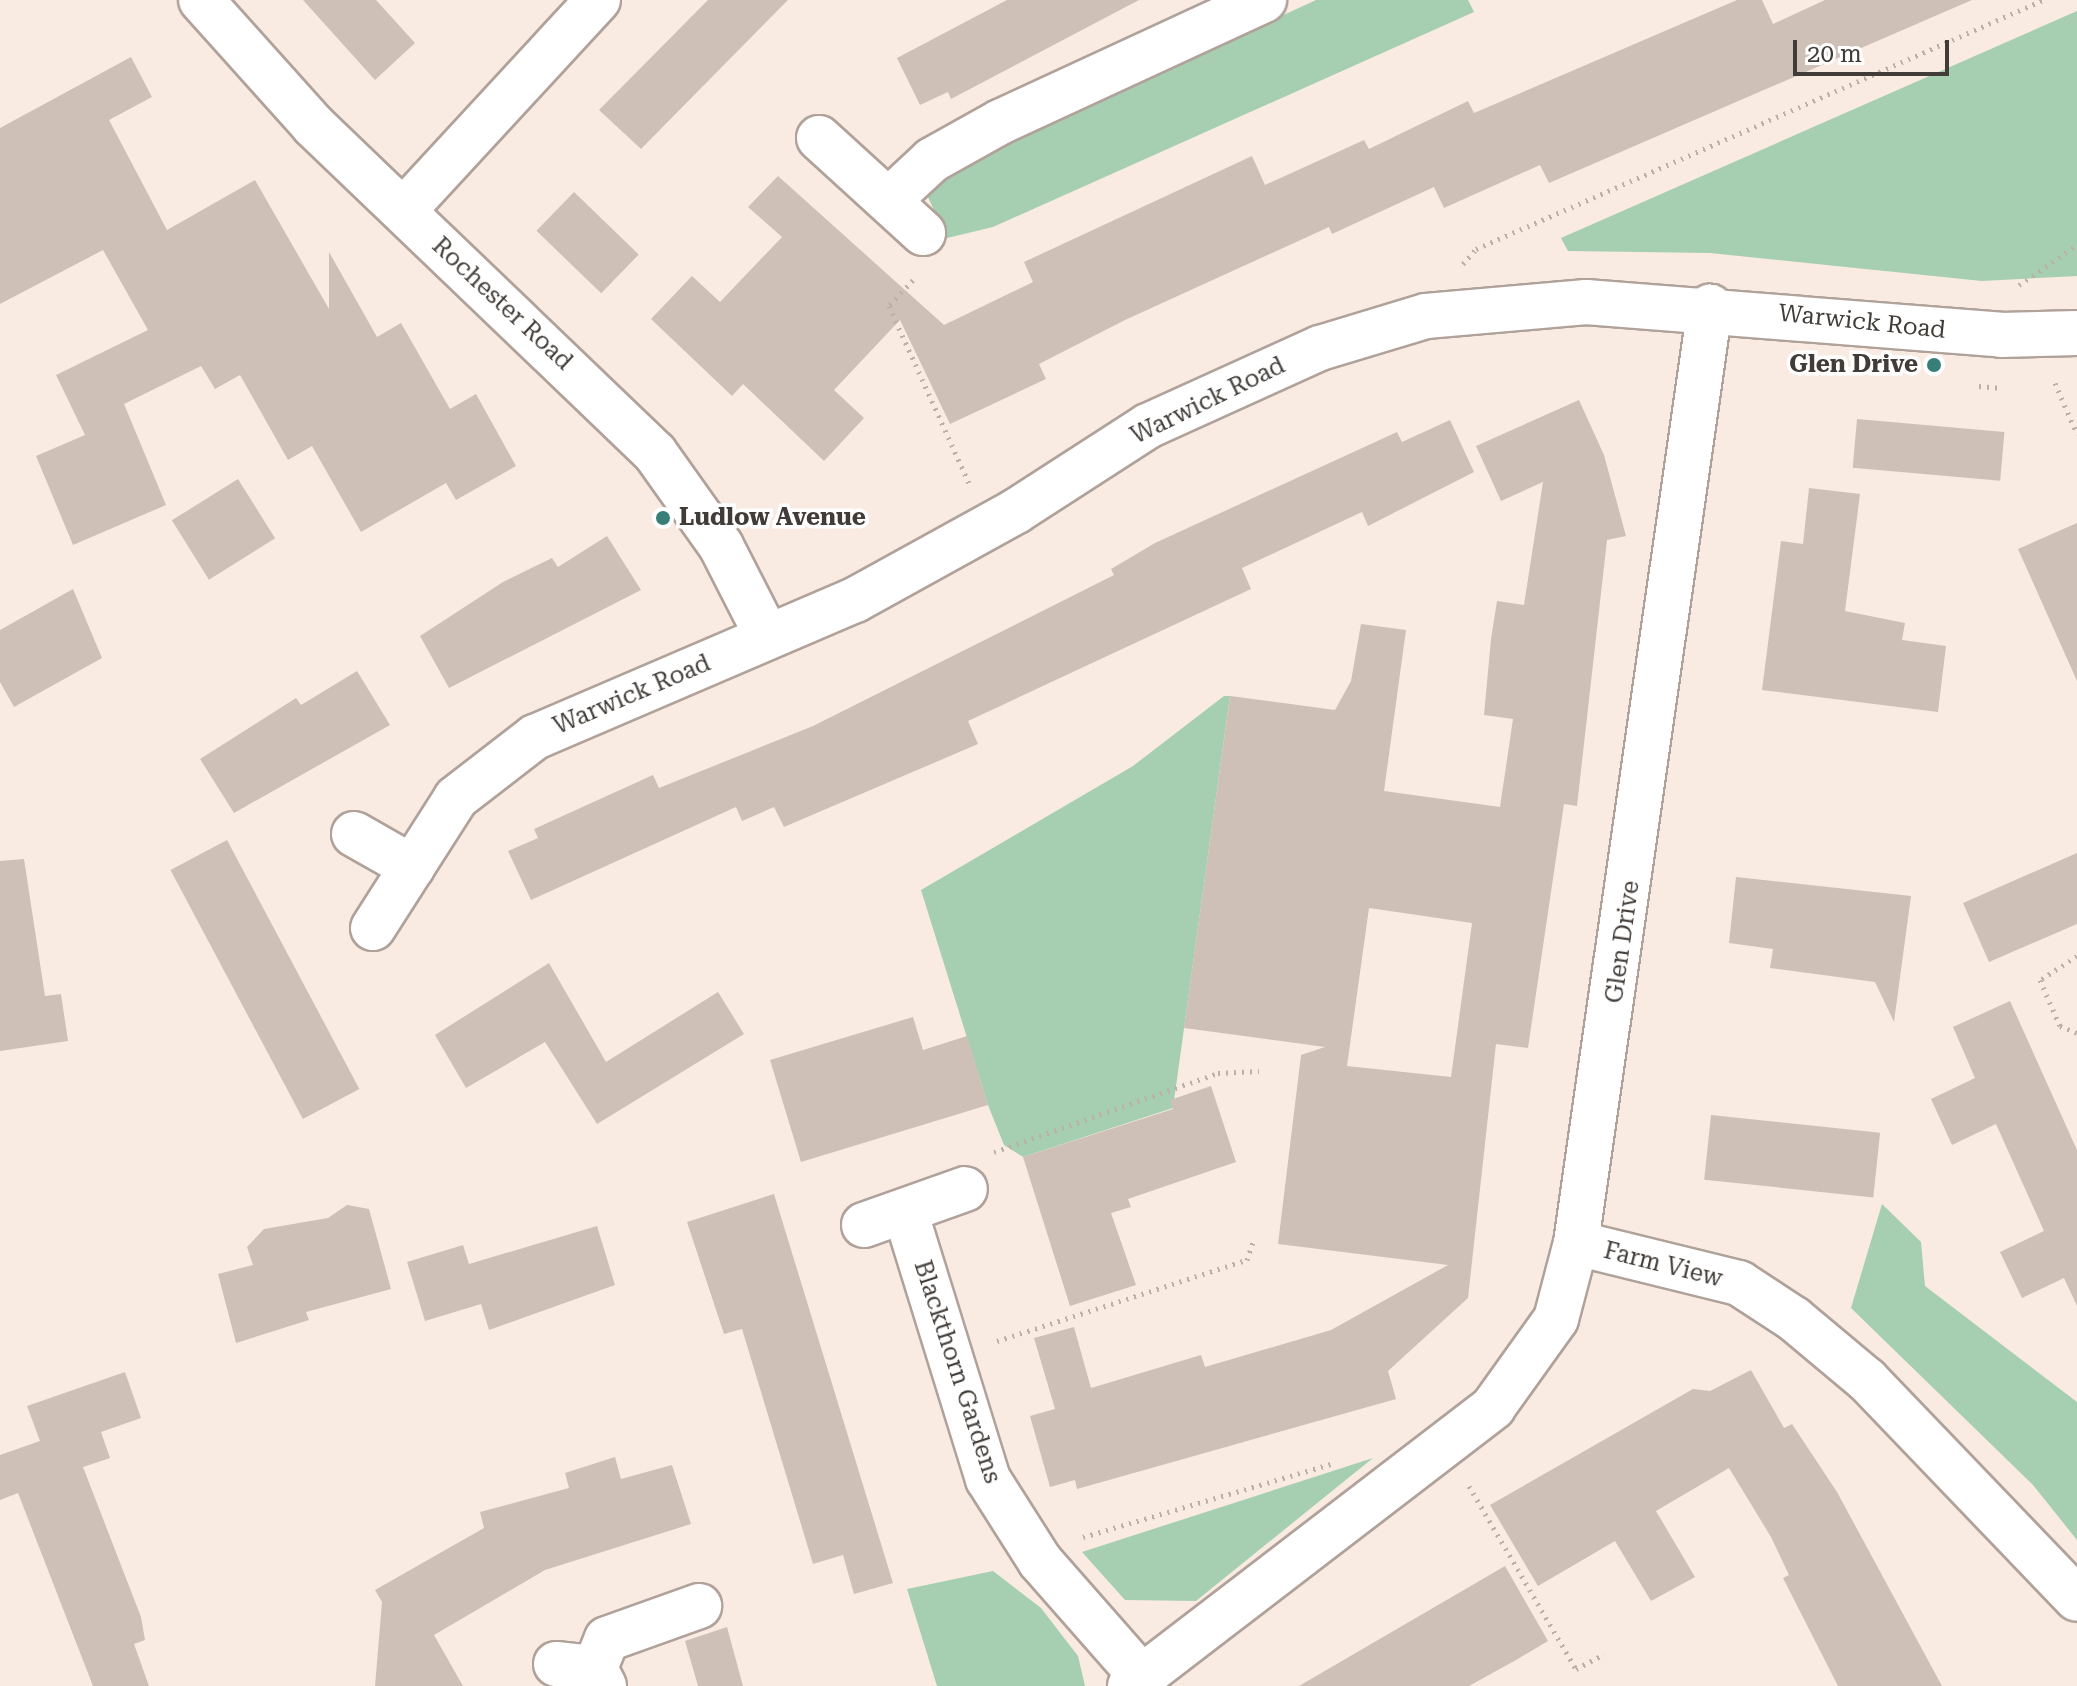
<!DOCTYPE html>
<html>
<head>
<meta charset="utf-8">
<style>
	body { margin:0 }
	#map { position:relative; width:2077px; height:1686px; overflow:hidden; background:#f9ebe2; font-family:"Roboto Serif",serif }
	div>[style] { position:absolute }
	.green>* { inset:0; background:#a5cfb0 }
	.building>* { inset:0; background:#cec0b7; transform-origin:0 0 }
	.path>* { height:5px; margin-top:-2.5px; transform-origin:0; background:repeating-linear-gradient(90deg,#bbb0a9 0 2px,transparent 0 8px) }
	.roads { filter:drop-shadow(2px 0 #b0a29a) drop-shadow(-2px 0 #b0a29a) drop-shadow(0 2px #b0a29a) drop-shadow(0 -2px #b0a29a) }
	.minor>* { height:44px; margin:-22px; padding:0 22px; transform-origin:22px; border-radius:22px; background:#fff }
	.dots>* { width:22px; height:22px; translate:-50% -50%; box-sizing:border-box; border:4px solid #fff; border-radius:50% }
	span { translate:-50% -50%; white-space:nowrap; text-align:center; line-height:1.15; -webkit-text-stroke:7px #fff; paint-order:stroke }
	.street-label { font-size:24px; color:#413c38 }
	.poi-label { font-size:24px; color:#413c38; font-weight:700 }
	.right { translate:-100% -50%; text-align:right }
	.left { translate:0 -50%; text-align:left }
	.scale { position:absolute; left:1793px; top:40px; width:156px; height:36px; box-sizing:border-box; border:4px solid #413c38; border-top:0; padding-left:10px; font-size:24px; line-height:28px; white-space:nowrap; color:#413c38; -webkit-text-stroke:6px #fff; paint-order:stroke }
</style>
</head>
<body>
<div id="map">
	<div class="green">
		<div style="clip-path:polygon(1316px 0,1468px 0,1474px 12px,993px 227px,947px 238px,927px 195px,937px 176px)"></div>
		<div style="clip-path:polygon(2077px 11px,2077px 276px,1982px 281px,1710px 253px,1568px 251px,1561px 238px)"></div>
		<div style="clip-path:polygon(1224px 696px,1230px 696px,1173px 1108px,1023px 1157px,1004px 1145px,988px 1105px,921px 890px,1133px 766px)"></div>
		<div style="clip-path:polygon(1882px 1204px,1921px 1242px,1925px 1286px,2077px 1402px,2077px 1540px,2033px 1485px,1851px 1308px)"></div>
		<div style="clip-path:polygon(1373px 1458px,1196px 1601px,1125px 1600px,1082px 1552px)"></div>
		<div style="clip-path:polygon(993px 1571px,1041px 1608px,1078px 1656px,1085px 1686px,937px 1686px,907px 1589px)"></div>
	</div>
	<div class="building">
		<div style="clip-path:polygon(303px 0,376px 0,415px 43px,375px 80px)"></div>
		<div style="clip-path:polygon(708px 0,788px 0,641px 149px,599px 110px)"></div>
		<div style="clip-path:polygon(1007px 0,1139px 0,951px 99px,948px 92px,920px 105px,897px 58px)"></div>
		<div style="clip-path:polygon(1737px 0,1762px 0,1773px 24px,1825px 0,1972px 0,1549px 183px,1540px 165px,1444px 208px,1434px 187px,1332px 234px,1329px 227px,1125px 320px,1039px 364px,1046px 379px,950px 424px,900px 320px,834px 390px,864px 418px,824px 461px,743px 384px,732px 396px,651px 319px,692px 276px,720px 302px,782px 237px,748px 207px,778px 176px,944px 325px,1033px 282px,1024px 262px,1252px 156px,1265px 185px,1364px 140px,1369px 149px,1468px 101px,1474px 113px)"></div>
		<div style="clip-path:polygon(131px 57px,152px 97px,109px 120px,167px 230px,255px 180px,329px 309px,329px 252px,377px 337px,401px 323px,450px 409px,476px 394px,516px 466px,456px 500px,446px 483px,361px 532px,312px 446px,288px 460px,240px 375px,215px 389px,201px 366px,124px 404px,166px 505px,73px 545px,36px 456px,85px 435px,56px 375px,148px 330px,103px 250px,0 304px,0 128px)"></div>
		<div style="left:574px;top:192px;width:90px;height:54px;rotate:44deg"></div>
		<div style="clip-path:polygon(evenodd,1579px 400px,1604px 455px,1626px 536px,1607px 540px,1577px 806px,1564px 804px,1528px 1048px,1496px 1044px,1468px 1298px,1388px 1371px,1396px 1399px,1077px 1489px,1075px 1480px,1050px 1487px,1030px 1416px,1055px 1409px,1034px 1338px,1074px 1327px,1091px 1388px,1201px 1355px,1205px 1367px,1331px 1330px,1448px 1265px,1278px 1244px,1301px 1055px,1325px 1047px,1184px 1028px,1230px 696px,1335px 710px,1351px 681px,1361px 624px,1406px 630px,1384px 791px,1500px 807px,1513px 719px,1484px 715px,1491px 639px,1497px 601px,1524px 605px,1543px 482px,1501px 501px,1476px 446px,1579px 400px,1369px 908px,1472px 923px,1451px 1077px,1347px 1066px,1369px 908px)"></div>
		<div style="left:1857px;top:419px;width:148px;height:49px;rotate:5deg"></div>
		<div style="clip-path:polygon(1450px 420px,1474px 472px,1368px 526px,1362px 512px,1242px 568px,1251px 589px,968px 721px,978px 744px,784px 827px,774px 807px,742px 821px,736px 807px,531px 900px,508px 851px,538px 838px,534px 829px,653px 775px,659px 788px,813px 726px,1114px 575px,1111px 569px,1155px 543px,1397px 432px,1402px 442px)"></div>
		<div style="left:238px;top:479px;width:70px;height:78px;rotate:58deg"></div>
		<div style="clip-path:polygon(1809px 488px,1860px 494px,1845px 611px,1905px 623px,1902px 640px,1946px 646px,1938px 712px,1762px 690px,1781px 541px,1803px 544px)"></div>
		<div style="clip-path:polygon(2077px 523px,2077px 681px,2018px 549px)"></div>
		<div style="clip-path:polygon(607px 536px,641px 590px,449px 688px,420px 636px,503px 582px,552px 558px,558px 567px)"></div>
		<div style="clip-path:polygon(73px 589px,102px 658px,14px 707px,0 682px,0 630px)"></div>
		<div style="clip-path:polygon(357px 671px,390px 725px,234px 813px,200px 759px,296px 698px,301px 705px)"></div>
		<div style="left:227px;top:840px;width:282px;height:64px;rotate:62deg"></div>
		<div style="clip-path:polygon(2077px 853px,2077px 924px,1989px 962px,1963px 903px)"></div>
		<div style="clip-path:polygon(24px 859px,45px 996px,61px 994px,68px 1041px,0 1051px,0 861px)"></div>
		<div style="clip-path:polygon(1736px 877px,1911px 896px,1894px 1022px,1875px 982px,1770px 968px,1773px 949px,1729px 943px)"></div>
		<div style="clip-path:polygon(549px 963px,606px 1062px,718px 992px,744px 1034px,597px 1124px,545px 1042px,466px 1088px,435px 1035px)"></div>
		<div style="clip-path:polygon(2010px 1001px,2077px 1150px,2077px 1306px,2064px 1278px,2022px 1298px,2000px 1252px,2044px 1231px,1996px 1124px,1952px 1145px,1931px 1099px,1975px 1078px,1953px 1027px)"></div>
		<div style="clip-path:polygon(913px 1017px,923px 1050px,967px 1036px,988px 1105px,801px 1162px,770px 1060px)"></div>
		<div style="clip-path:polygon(1211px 1086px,1236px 1162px,1128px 1199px,1131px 1207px,1111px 1213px,1136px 1285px,1070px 1306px,1023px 1157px,1173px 1109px,1170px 1100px)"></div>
		<div style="left:1711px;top:1115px;width:170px;height:65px;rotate:6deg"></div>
		<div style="clip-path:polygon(774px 1194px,893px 1583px,854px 1594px,843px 1555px,813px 1564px,742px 1329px,724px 1334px,687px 1222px)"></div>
		<div style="clip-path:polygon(347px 1205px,369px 1209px,391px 1289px,306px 1312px,309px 1320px,236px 1343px,218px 1274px,253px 1265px,247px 1247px,264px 1229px,328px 1218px)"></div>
		<div style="clip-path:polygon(597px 1226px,615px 1285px,489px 1330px,481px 1304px,425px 1321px,407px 1262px,463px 1245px,469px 1264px)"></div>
		<div style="clip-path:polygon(1751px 1370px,1784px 1428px,1792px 1424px,1837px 1492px,1942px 1686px,1838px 1686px,1783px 1578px,1789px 1575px,1771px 1537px,1729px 1468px,1656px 1511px,1695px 1577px,1651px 1601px,1615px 1541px,1538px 1586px,1490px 1505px,1693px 1389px,1710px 1391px)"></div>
		<div style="clip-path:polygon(125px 1372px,141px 1418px,101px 1432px,110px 1458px,83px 1467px,141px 1617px,145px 1640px,134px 1644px,149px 1686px,93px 1686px,18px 1493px,0 1500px,0 1455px,40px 1441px,27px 1406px)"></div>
		<div style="clip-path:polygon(615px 1457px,621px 1479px,672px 1465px,691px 1524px,545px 1570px,434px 1635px,463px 1686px,375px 1686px,382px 1602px,375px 1590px,484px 1528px,480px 1512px,569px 1488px,565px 1473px)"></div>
		<div style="clip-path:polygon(1505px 1566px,1548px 1641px,1516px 1660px,1469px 1686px,1299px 1686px)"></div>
		<div style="clip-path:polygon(727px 1627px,743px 1686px,698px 1686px,685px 1641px)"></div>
	</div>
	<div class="path">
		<div style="left:1463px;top:264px;width:20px;rotate:-49deg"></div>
		<div style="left:1476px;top:249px;width:619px;rotate:-23.71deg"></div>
		<div style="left:913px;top:280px;width:35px;rotate:133deg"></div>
		<div style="left:889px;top:306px;width:194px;rotate:65.7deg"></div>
		<div style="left:2019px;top:285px;width:70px;rotate:-34.6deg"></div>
		<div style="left:2055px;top:383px;width:56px;rotate:66.7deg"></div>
		<div style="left:1979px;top:386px;width:22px;rotate:5deg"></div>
		<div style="left:2077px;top:956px;width:44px;rotate:147deg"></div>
		<div style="left:2040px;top:980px;width:50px;rotate:66.5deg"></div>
		<div style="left:2060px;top:1026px;width:18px;rotate:22deg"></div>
		<div style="left:994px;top:1152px;width:238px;rotate:-19.4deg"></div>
		<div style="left:1218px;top:1073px;width:41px;rotate:-2.8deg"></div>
		<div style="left:997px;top:1341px;width:263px;rotate:-18deg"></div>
		<div style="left:1247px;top:1260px;width:20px;rotate:-72deg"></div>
		<div style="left:1469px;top:1486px;width:212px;rotate:59.7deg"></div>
		<div style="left:1576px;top:1669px;width:32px;rotate:-28deg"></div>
		<div style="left:1083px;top:1537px;width:263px;rotate:-16.4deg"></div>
	</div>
	<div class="roads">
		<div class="minor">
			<div style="left:201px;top:0;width:168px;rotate:48.1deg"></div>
			<div style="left:313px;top:125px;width:474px;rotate:43.8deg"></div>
			<div style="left:655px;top:453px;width:114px;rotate:54.6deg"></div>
			<div style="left:721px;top:546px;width:101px;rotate:62.9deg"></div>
			<div style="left:819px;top:138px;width:141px;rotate:42.4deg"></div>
			<div style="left:889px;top:200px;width:59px;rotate:-42.9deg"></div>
			<div style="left:932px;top:160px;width:78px;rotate:-29.2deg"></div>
			<div style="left:1000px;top:122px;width:291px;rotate:-24.8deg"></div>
			<div style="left:404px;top:210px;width:286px;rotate:-47.3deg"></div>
			<div style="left:354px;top:834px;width:67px;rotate:29.6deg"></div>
			<div style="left:373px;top:928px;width:154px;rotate:-57.4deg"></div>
			<div style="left:456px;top:798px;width:100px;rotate:-37.7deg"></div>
			<div style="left:535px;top:737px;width:348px;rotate:-23.2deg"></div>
			<div style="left:855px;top:600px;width:184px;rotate:-28.9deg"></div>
			<div style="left:1016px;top:511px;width:157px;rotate:-32.8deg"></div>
			<div style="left:1148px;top:426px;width:189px;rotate:-24.4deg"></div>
			<div style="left:1320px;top:348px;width:111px;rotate:-16.8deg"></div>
			<div style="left:1426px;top:316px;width:161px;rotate:-5deg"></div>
			<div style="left:1586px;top:302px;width:416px;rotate:4.5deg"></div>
			<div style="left:2001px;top:335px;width:76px;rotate:-1.5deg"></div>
			<div style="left:905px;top:1211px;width:281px;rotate:72.8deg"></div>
			<div style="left:988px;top:1479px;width:97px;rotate:57.6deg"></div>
			<div style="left:1040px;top:1561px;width:153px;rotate:48.7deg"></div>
			<div style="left:864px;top:1225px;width:107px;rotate:-19.6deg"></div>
			<div style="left:1576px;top:1243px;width:946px;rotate:-81.85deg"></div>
			<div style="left:556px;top:1664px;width:39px;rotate:6deg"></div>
			<div style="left:604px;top:1686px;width:20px;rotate:-117deg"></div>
			<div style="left:595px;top:1668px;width:31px;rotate:-68deg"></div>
			<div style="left:607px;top:1639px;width:98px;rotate:-19.7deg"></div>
			<div style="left:1130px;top:1686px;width:458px;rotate:-37.5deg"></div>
			<div style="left:1493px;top:1407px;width:108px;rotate:-54.4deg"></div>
			<div style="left:1556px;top:1319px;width:79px;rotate:-75.3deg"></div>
			<div style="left:1576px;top:1243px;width:168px;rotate:13.8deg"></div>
			<div style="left:1739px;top:1283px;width:66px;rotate:33.2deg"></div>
			<div style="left:1794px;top:1319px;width:95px;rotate:39.9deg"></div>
			<div style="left:1867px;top:1380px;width:303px;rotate:46.2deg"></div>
		</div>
	</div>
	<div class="dots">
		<div style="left:1934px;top:365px;background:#377e79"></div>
		<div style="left:663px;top:518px;background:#377e79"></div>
	</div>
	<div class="street-label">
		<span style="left:502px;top:304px;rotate:43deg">Rochester Road</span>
		<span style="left:1862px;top:322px;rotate:6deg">Warwick Road</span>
		<span style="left:1208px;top:401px;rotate:-26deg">Warwick Road</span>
		<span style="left:632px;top:695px;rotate:-23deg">Warwick Road</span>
		<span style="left:1623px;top:942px;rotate:-82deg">Glen Drive</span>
		<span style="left:1663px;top:1265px;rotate:14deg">Farm View</span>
		<span style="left:957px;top:1372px;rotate:72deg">Blackthorn Gardens</span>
	</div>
	<div class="poi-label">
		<span class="right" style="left:1918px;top:365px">Glen Drive</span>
		<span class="left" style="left:679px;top:518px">Ludlow Avenue</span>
	</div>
	<div class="scale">20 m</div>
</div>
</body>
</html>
